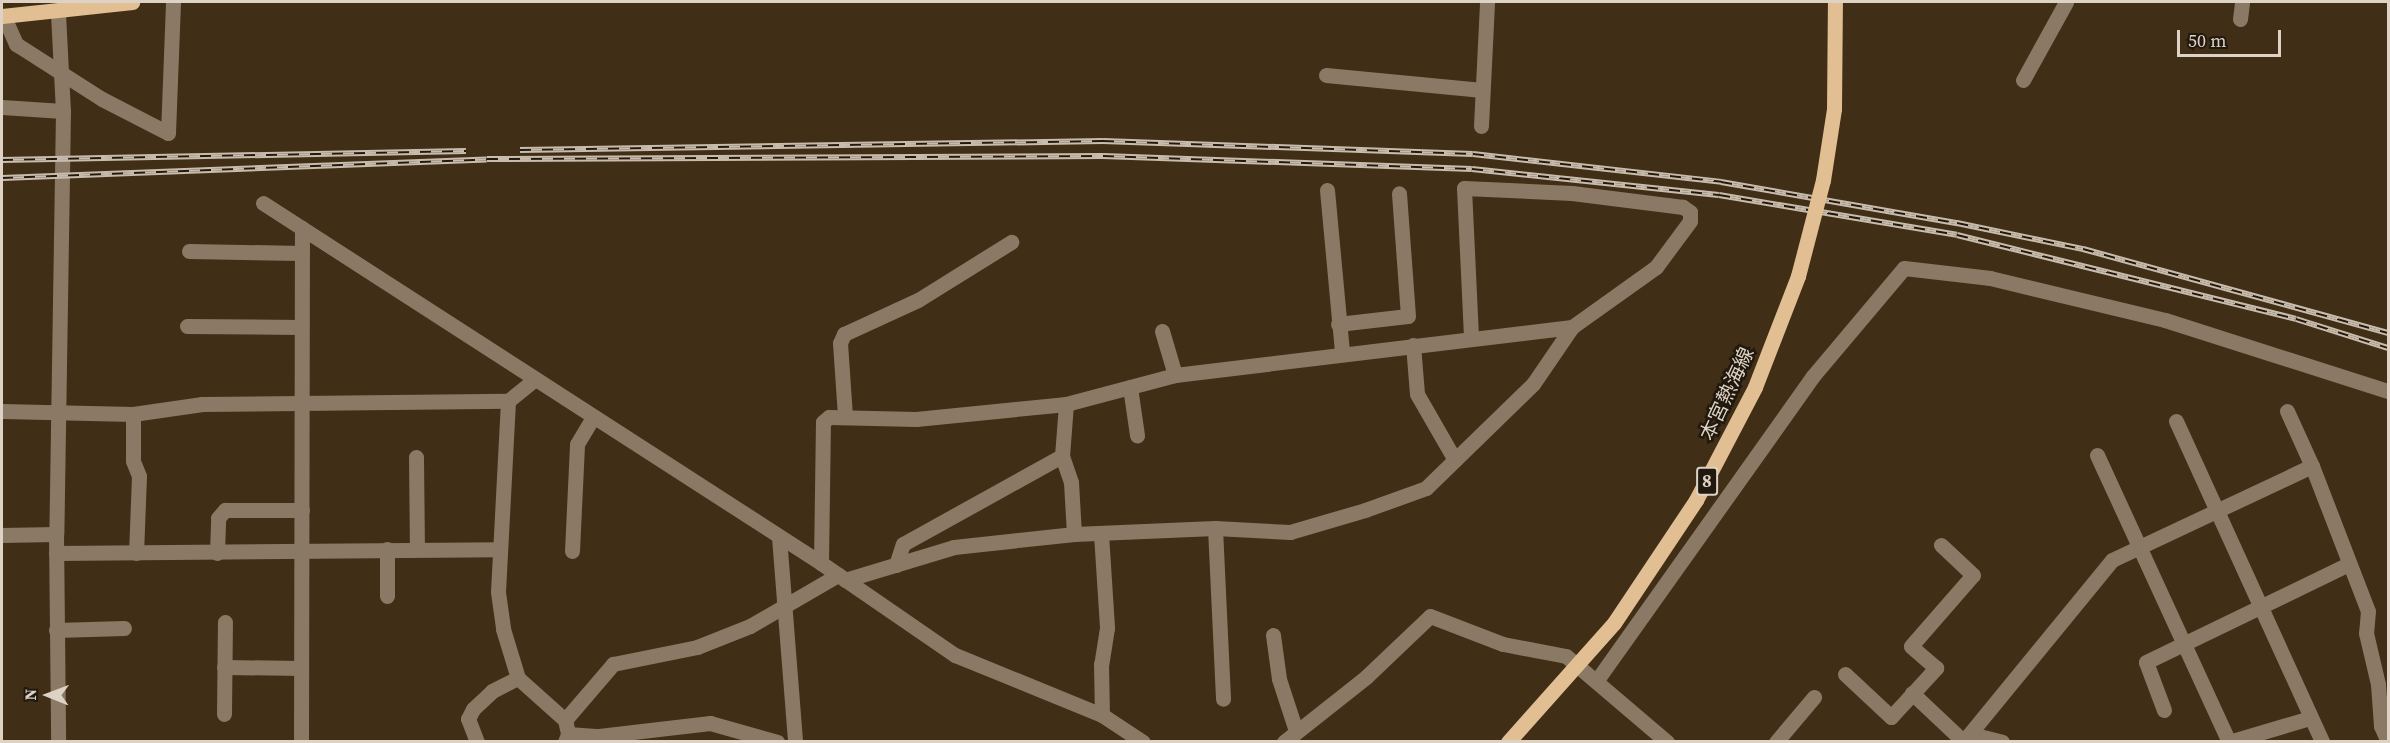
<!DOCTYPE html>
<html>
<head>
<meta charset="utf-8">
<style>
	body { margin:0 }
	#map { position:relative; width:2390px; height:743px; overflow:hidden; background:#412e17; font-family:"Source Serif 4","Noto Sans JP",serif }
	div>[style] { position:absolute }
	.minor>* { height:15px; margin:-7.5px; padding:0 7.5px; transform-origin:7.5px; border-radius:7.5px; background:#8a7964 }
	.major>* { height:15px; margin:-7.5px; padding:0 7.5px; transform-origin:7.5px; border-radius:7.5px; background:#e1bf92 }
	.rail>* { height:6px; margin-top:-3px; transform-origin:0; background:repeating-linear-gradient(90deg,#21180e 0 11px,#c8bcad 0 22px); box-sizing:border-box; border-block:2px solid #c8bcad }
	.major-bridge>* { height:15px; margin:-7.5px; padding:0 7.5px; transform-origin:7.5px; border-radius:7.5px; background:#e1bf92 }
	span { translate:-50% -50%; white-space:nowrap; text-align:center; line-height:1.15; -webkit-text-stroke:5px #21180e; paint-order:stroke }
	.shield-label span { padding:2px 4px; background:#21180e; border:2px solid; border-radius:4px; -webkit-text-stroke-width:0 }
	.shield-label { font-size:18px; color:#ddd2c4; font-weight:700 }
	.street-label { font-size:20px; color:#ddd2c4 }
	.frame { position:absolute; inset:0; border:3px solid #ddd2c4; pointer-events:none }
	.north { position:absolute; left:18px; top:665px; width:60px; height:60px; -webkit-text-stroke:4px #21180e; paint-order:stroke; rotate:271deg; font-size:16px; font-weight:700; line-height:24px; text-align:center; color:#ddd2c4 }
	.north::after { content:''; display:block; margin:auto; width:21px; height:27px; background:#ddd2c4; clip-path:polygon(50% 0,100% 100%,50% 72%,0 100%) }
	.scale { position:absolute; left:2177px; top:30px; width:104px; height:27px; box-sizing:border-box; border:3px solid #ddd2c4; border-top:0; padding-left:8px; font-size:18px; line-height:21px; white-space:nowrap; color:#ddd2c4; -webkit-text-stroke:4px #21180e; paint-order:stroke }
</style>
</head>
<body>
<div id="map">
	<div class="minor">
		<div style="left:58px;top:13px;width:98px;rotate:87.1deg"></div>
		<div style="left:4px;top:17px;width:30px;rotate:66deg"></div>
		<div style="left:16px;top:44px;width:102px;rotate:32.6deg"></div>
		<div style="left:102px;top:99px;width:74px;rotate:27.3deg"></div>
		<div style="left:168px;top:133px;width:131px;rotate:-87.8deg"></div>
		<div style="left:2240px;top:19px;width:17px;rotate:-83deg"></div>
		<div style="left:1326px;top:75px;width:157px;rotate:5.5deg"></div>
		<div style="left:2023px;top:80px;width:89px;rotate:-61.1deg"></div>
		<div style="left:2px;top:107px;width:61px;rotate:3.8deg"></div>
		<div style="left:63px;top:111px;width:423px;rotate:90.9deg"></div>
		<div style="left:56px;top:534px;width:208px;rotate:89.4deg"></div>
		<div style="left:1481px;top:126px;width:124px;rotate:-87.2deg"></div>
		<div style="left:1327px;top:190px;width:163px;rotate:84.7deg"></div>
		<div style="left:263px;top:203px;width:664px;rotate:32.83deg"></div>
		<div style="left:821px;top:563px;width:163px;rotate:34.5deg"></div>
		<div style="left:955px;top:655px;width:159px;rotate:22.2deg"></div>
		<div style="left:1102px;top:715px;width:49px;rotate:33.4deg"></div>
		<div style="left:189px;top:251px;width:113px;rotate:1deg"></div>
		<div style="left:1338px;top:324px;width:70px;rotate:-6.5deg"></div>
		<div style="left:1408px;top:316px;width:123px;rotate:-94.2deg"></div>
		<div style="left:187px;top:326px;width:114px;rotate:0.5deg"></div>
		<div style="left:1162px;top:331px;width:46px;rotate:73.5deg"></div>
		<div style="left:1413px;top:345px;width:49px;rotate:85.3deg"></div>
		<div style="left:1417px;top:394px;width:76px;rotate:60.1deg"></div>
		<div style="left:1130px;top:387px;width:49px;rotate:81.7deg"></div>
		<div style="left:508px;top:401px;width:191px;rotate:93deg"></div>
		<div style="left:498px;top:592px;width:37px;rotate:82deg"></div>
		<div style="left:503px;top:629px;width:51px;rotate:73deg"></div>
		<div style="left:518px;top:678px;width:63px;rotate:41.8deg"></div>
		<div style="left:565px;top:720px;width:23px;rotate:77deg"></div>
		<div style="left:1066px;top:404px;width:52px;rotate:94.4deg"></div>
		<div style="left:1062px;top:456px;width:28px;rotate:71deg"></div>
		<div style="left:1071px;top:482px;width:52px;rotate:86.7deg"></div>
		<div style="left:2px;top:411px;width:131px;rotate:1.3deg"></div>
		<div style="left:133px;top:414px;width:70px;rotate:-8.2deg"></div>
		<div style="left:202px;top:404px;width:306px;rotate:-0.6deg"></div>
		<div style="left:508px;top:401px;width:35px;rotate:-39deg"></div>
		<div style="left:2287px;top:411px;width:60px;rotate:65.6deg"></div>
		<div style="left:133px;top:414px;width:47px;rotate:90deg"></div>
		<div style="left:133px;top:461px;width:16px;rotate:68deg"></div>
		<div style="left:139px;top:476px;width:77px;rotate:92.2deg"></div>
		<div style="left:845px;top:416px;width:73px;rotate:-93.9deg"></div>
		<div style="left:840px;top:343px;width:10px;rotate:-66deg"></div>
		<div style="left:844px;top:334px;width:81px;rotate:-24.7deg"></div>
		<div style="left:918px;top:300px;width:110px;rotate:-31.9deg"></div>
		<div style="left:2176px;top:421px;width:353px;rotate:65.5deg"></div>
		<div style="left:2097px;top:455px;width:316px;rotate:65.3deg"></div>
		<div style="left:416px;top:457px;width:92px;rotate:89.4deg"></div>
		<div style="left:1215px;top:528px;width:171px;rotate:87.3deg"></div>
		<div style="left:1101px;top:534px;width:94px;rotate:86.3deg"></div>
		<div style="left:1107px;top:628px;width:36px;rotate:99deg"></div>
		<div style="left:1101px;top:664px;width:51px;rotate:88.9deg"></div>
		<div style="left:2px;top:535px;width:54px;rotate:-1.1deg"></div>
		<div style="left:779px;top:537px;width:206px;rotate:85.5deg"></div>
		<div style="left:572px;top:551px;width:107px;rotate:-87.3deg"></div>
		<div style="left:577px;top:444px;width:31px;rotate:-59deg"></div>
		<div style="left:56px;top:553px;width:443px;rotate:-0.5deg"></div>
		<div style="left:217px;top:553px;width:35px;rotate:-88deg"></div>
		<div style="left:218px;top:518px;width:11px;rotate:-49deg"></div>
		<div style="left:225px;top:510px;width:77px"></div>
		<div style="left:821px;top:563px;width:141px;rotate:-89.2deg"></div>
		<div style="left:823px;top:422px;width:8px;rotate:-40deg"></div>
		<div style="left:829px;top:417px;width:87px;rotate:1.3deg"></div>
		<div style="left:916px;top:419px;width:151px;rotate:-5.7deg"></div>
		<div style="left:1066px;top:404px;width:113px;rotate:-14.9deg"></div>
		<div style="left:1175px;top:375px;width:400px;rotate:-6.9deg"></div>
		<div style="left:1572px;top:327px;width:103px;rotate:-35.5deg"></div>
		<div style="left:1656px;top:267px;width:57px;rotate:-53.5deg"></div>
		<div style="left:1690px;top:221px;width:9px;rotate:-90deg"></div>
		<div style="left:1690px;top:212px;width:9px;rotate:-144deg"></div>
		<div style="left:1683px;top:207px;width:112px;rotate:-172.8deg"></div>
		<div style="left:1572px;top:193px;width:108px;rotate:-177.3deg"></div>
		<div style="left:1464px;top:188px;width:151px;rotate:87.3deg"></div>
		<div style="left:896px;top:565px;width:22px;rotate:-72deg"></div>
		<div style="left:903px;top:544px;width:182px;rotate:-29deg"></div>
		<div style="left:845px;top:580px;width:114px;rotate:-16.8deg"></div>
		<div style="left:954px;top:547px;width:121px;rotate:-6.2deg"></div>
		<div style="left:1074px;top:534px;width:141px;rotate:-2.4deg"></div>
		<div style="left:1215px;top:528px;width:75px;rotate:3.1deg"></div>
		<div style="left:1290px;top:532px;width:78px;rotate:-16.3deg"></div>
		<div style="left:1365px;top:510px;width:65px;rotate:-19.8deg"></div>
		<div style="left:1426px;top:488px;width:149px;rotate:-44.2deg"></div>
		<div style="left:1533px;top:384px;width:69px;rotate:-55.6deg"></div>
		<div style="left:387px;top:596px;width:47px;rotate:-90deg"></div>
		<div style="left:56px;top:630px;width:68px;rotate:-1.7deg"></div>
		<div style="left:1273px;top:635px;width:44px;rotate:82.2deg"></div>
		<div style="left:1279px;top:679px;width:55px;rotate:71.9deg"></div>
		<div style="left:224px;top:667px;width:77px;rotate:0.7deg"></div>
		<div style="left:1845px;top:674px;width:63px;rotate:43.1deg"></div>
		<div style="left:1891px;top:717px;width:67px;rotate:-47.4deg"></div>
		<div style="left:1936px;top:668px;width:33px;rotate:-139deg"></div>
		<div style="left:1911px;top:646px;width:94px;rotate:-48.9deg"></div>
		<div style="left:1973px;top:575px;width:44px;rotate:-136.8deg"></div>
		<div style="left:1597px;top:680px;width:373px;rotate:-54.6deg"></div>
		<div style="left:1813px;top:376px;width:141px;rotate:-49.9deg"></div>
		<div style="left:1904px;top:268px;width:87px;rotate:6.6deg"></div>
		<div style="left:1990px;top:278px;width:180px;rotate:13.5deg"></div>
		<div style="left:2165px;top:320px;width:234px;rotate:17.7deg"></div>
		<div style="left:1912px;top:693px;width:71px;rotate:43.3deg"></div>
		<div style="left:2164px;top:710px;width:51px;rotate:-110.6deg"></div>
		<div style="left:2146px;top:662px;width:225px;rotate:-25.8deg"></div>
		<div style="left:224px;top:714px;width:92px;rotate:-89.4deg"></div>
		<div style="left:565px;top:720px;width:74px;rotate:-49.4deg"></div>
		<div style="left:613px;top:664px;width:86px;rotate:-11.4deg"></div>
		<div style="left:697px;top:647px;width:57px;rotate:-21.6deg"></div>
		<div style="left:750px;top:626px;width:102px;rotate:-30.1deg"></div>
		<div style="left:1971px;top:734px;width:32px;rotate:14deg"></div>
		<div style="left:301px;top:742px;width:514px;rotate:-89.89deg"></div>
		<div style="left:477px;top:742px;width:25px;rotate:-111deg"></div>
		<div style="left:468px;top:719px;width:11px;rotate:-63deg"></div>
		<div style="left:473px;top:709px;width:26px;rotate:-43deg"></div>
		<div style="left:492px;top:691px;width:29px;rotate:-27deg"></div>
		<div style="left:565px;top:742px;width:9px;rotate:-69deg"></div>
		<div style="left:568px;top:734px;width:31px;rotate:4deg"></div>
		<div style="left:599px;top:736px;width:112px;rotate:-6.7deg"></div>
		<div style="left:710px;top:723px;width:70px;rotate:15.8deg"></div>
		<div style="left:1284px;top:742px;width:105px;rotate:-38.4deg"></div>
		<div style="left:1366px;top:677px;width:88px;rotate:-43.6deg"></div>
		<div style="left:1430px;top:616px;width:78px;rotate:21deg"></div>
		<div style="left:1503px;top:644px;width:64px;rotate:10.8deg"></div>
		<div style="left:1566px;top:656px;width:133px;rotate:40.4deg"></div>
		<div style="left:1776px;top:742px;width:59px;rotate:-49.8deg"></div>
		<div style="left:1963px;top:742px;width:235px;rotate:-50.7deg"></div>
		<div style="left:2112px;top:560px;width:221px;rotate:-25.2deg"></div>
		<div style="left:2312px;top:466px;width:155px;rotate:68.9deg"></div>
		<div style="left:2368px;top:611px;width:22px;rotate:95deg"></div>
		<div style="left:2366px;top:633px;width:52px;rotate:76.8deg"></div>
		<div style="left:2378px;top:684px;width:42px;rotate:85.9deg"></div>
		<div style="left:2381px;top:726px;width:17px;rotate:66deg"></div>
		<div style="left:2229px;top:742px;width:84px;rotate:-16.5deg"></div>
	</div>
	<div class="major">
		<div style="left:2px;top:16px;width:131px;rotate:-6.1deg"></div>
		<div style="left:1823px;top:180px;width:72px;rotate:-81.2deg"></div>
		<div style="left:1834px;top:109px;width:107px;rotate:-89.5deg"></div>
		<div style="left:1508px;top:742px;width:159px;rotate:-48.3deg"></div>
		<div style="left:1614px;top:623px;width:148px;rotate:-56.3deg"></div>
		<div style="left:1696px;top:500px;width:127px;rotate:-62.4deg"></div>
		<div style="left:1755px;top:387px;width:119px;rotate:-68.8deg"></div>
	</div>
	<div class="rail">
		<div style="left:520px;top:150px;width:583px;rotate:-0.88deg"></div>
		<div style="left:1103px;top:141px;width:370px;rotate:2deg"></div>
		<div style="left:1473px;top:154px;width:250px;rotate:6.4deg"></div>
		<div style="left:1721px;top:182px;width:240px;rotate:9.9deg"></div>
		<div style="left:1957px;top:223px;width:129px;rotate:11.7deg"></div>
		<div style="left:2083px;top:249px;width:316px;rotate:15.4deg"></div>
		<div style="left:2px;top:160px;width:464px;rotate:-1.1deg"></div>
		<div style="left:2px;top:178px;width:485px;rotate:-2.2deg"></div>
		<div style="left:487px;top:159px;width:616px;rotate:-0.28deg"></div>
		<div style="left:1103px;top:156px;width:369px;rotate:2deg"></div>
		<div style="left:1472px;top:169px;width:248px;rotate:6deg"></div>
		<div style="left:1719px;top:195px;width:241px;rotate:9.5deg"></div>
		<div style="left:1957px;top:235px;width:349px;rotate:13.9deg"></div>
		<div style="left:2296px;top:319px;width:96px;rotate:17.5deg"></div>
	</div>
	<div class="major-bridge">
		<div style="left:1798px;top:276px;width:99px;rotate:-75.4deg"></div>
	</div>
	<div class="shield-label">
		<span style="left:1707px;top:481px">8</span>
	</div>
	<div class="street-label">
		<span style="left:1727px;top:394px;rotate:-65deg">本宮熱海線</span>
	</div>
	<div class="frame"></div>
	<div class="north">N</div>
	<div class="scale">50 m</div>
</div>
</body>
</html>
